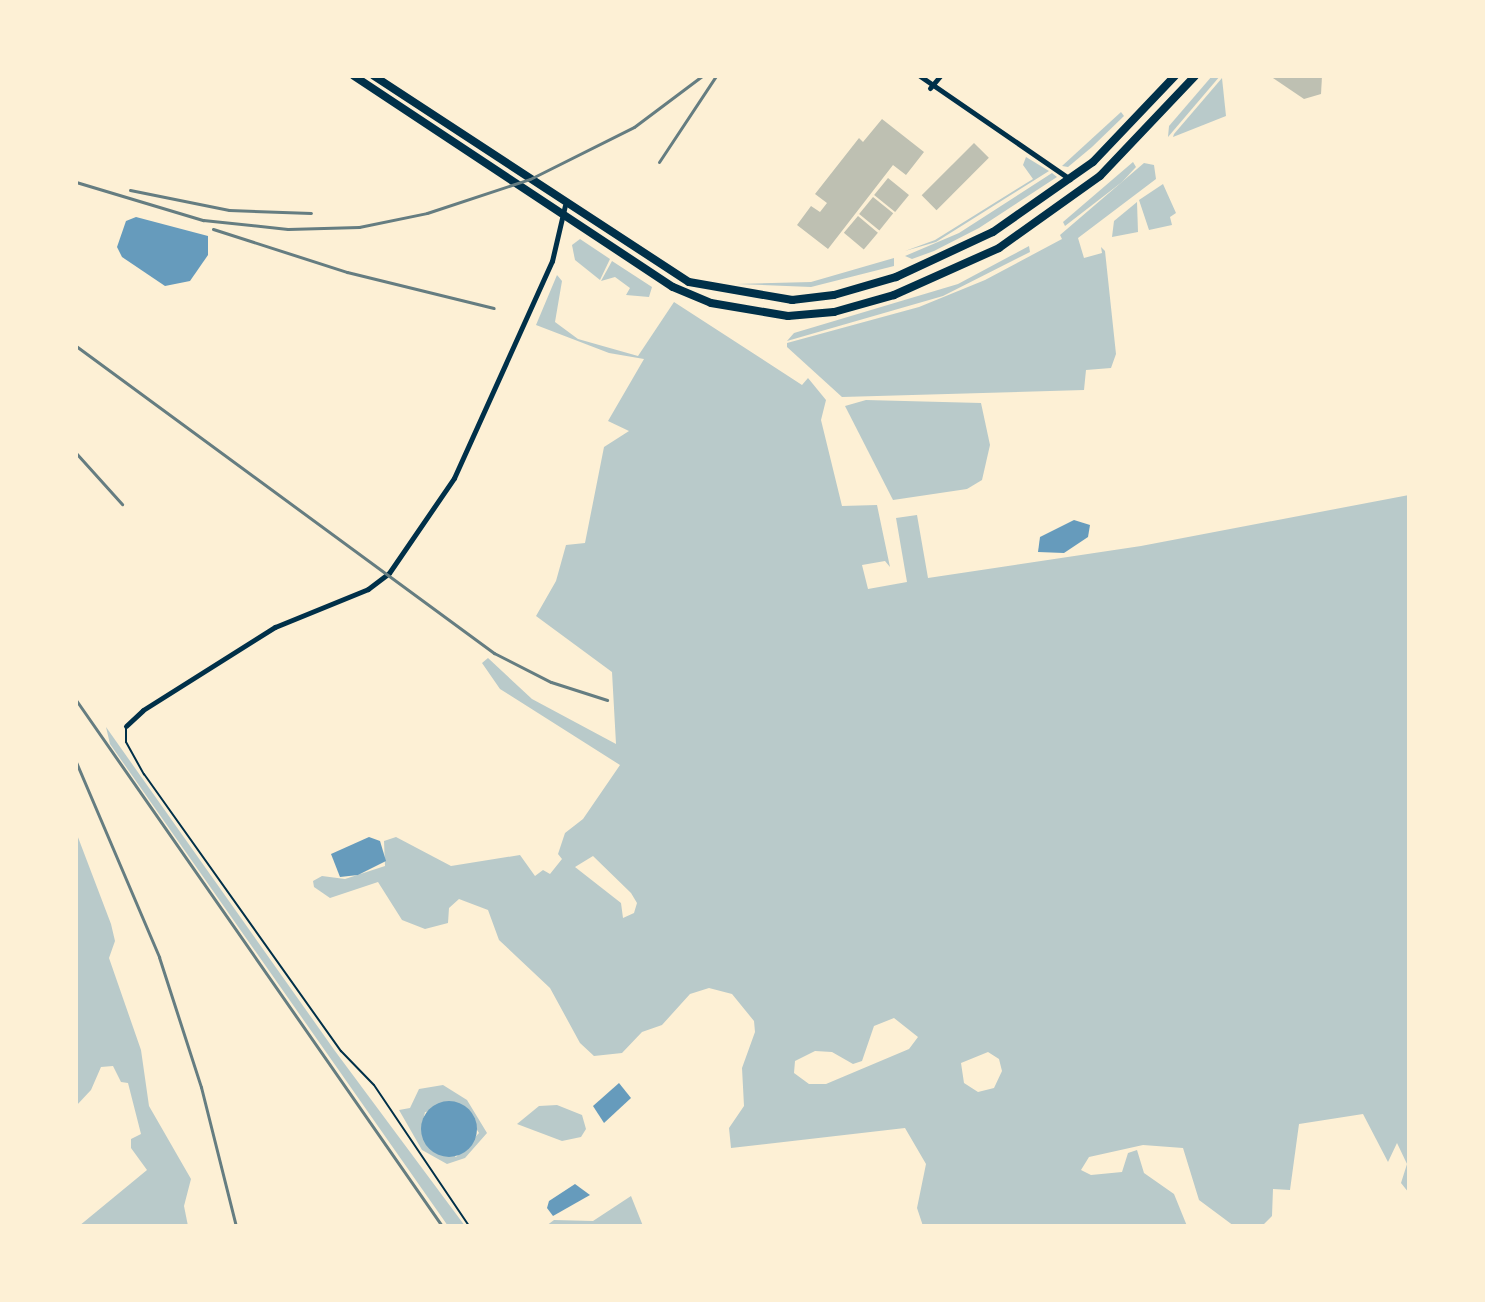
<!DOCTYPE html>
<html>
<head>
<meta charset="utf-8">
<style>
	body { margin:0 }
	#map { position:relative; width:1485px; height:1302px; overflow:hidden; background:#fdf0d5; font-family:Mulish,sans-serif }
	div>[style] { position:absolute }
	.green>* { inset:0; background:#b9caca }
	.water>* { inset:0; background:#669bbc }
	.round { border-radius:50% }
	.building>* { inset:0; background:#bec0b2; transform-origin:0 0 }
	.service>* { height:2px; margin:-1px; padding:0 1px; transform-origin:1px; border-radius:1px; background:#003049 }
	.minor>* { height:5px; margin:-2.5px; padding:0 2.5px; transform-origin:2.5px; border-radius:2.5px; background:#003049 }
	.primary>* { height:8px; margin:-4px; padding:0 4px; transform-origin:4px; border-radius:4px; background:#003049 }
	.rail>* { height:3px; margin:-1.5px; padding:0 1.5px; transform-origin:1.5px; border-radius:1.5px; background:#657d81 }
	span { translate:-50% -50%; white-space:nowrap; text-align:center; line-height:1.15; -webkit-text-stroke:7px #fdf0d5; paint-order:stroke }
	.frame { position:absolute; inset:0; border:78px solid #fdf0d5; pointer-events:none }
</style>
</head>
<body>
<div id="map">
	<div class="green">
		<div style="clip-path:polygon(1212px 76px,1220px 76px,1168px 137px,1169px 126px)"></div>
		<div style="clip-path:polygon(1222px 78px,1226px 116px,1173px 137px,1174px 134px)"></div>
		<div style="clip-path:polygon(1121px 112px,1124px 116px,1092px 147px,1068px 167px,1062px 166px)"></div>
		<div style="clip-path:polygon(1026px 157px,1049px 171px,936px 242px,905px 251px,935px 240px,1033px 179px,1023px 165px)"></div>
		<div style="clip-path:polygon(1133px 162px,1136px 167px,1122px 182px,1065px 226px,1063px 222px)"></div>
		<div style="clip-path:polygon(1144px 163px,1154px 165px,1156px 179px,1078px 238px,1084px 258px,1102px 253px,1101px 247px,1105px 251px,1116px 354px,1111px 368px,1086px 370px,1084px 390px,842px 397px,787px 347px,787px 343px,919px 307px,985px 280px,1062px 239px,1060px 235px)"></div>
		<div style="clip-path:polygon(1052px 173px,1057px 177px,979px 228px,934px 251px,912px 259px,905px 256px,959px 233px)"></div>
		<div style="clip-path:polygon(1163px 184px,1176px 213px,1170px 217px,1172px 225px,1149px 230px,1139px 200px)"></div>
		<div style="clip-path:polygon(1137px 202px,1138px 232px,1112px 237px,1114px 221px)"></div>
		<div style="clip-path:polygon(580px 239px,610px 259px,600px 280px,575px 260px,572px 245px)"></div>
		<div style="clip-path:polygon(1029px 246px,1030px 252px,943px 296px,787px 341px,794px 333px,958px 284px)"></div>
		<div style="clip-path:polygon(894px 258px,894px 266px,811px 287px,737px 284px,811px 282px)"></div>
		<div style="clip-path:polygon(612px 261px,652px 287px,649px 297px,626px 295px,630px 288px,615px 277px,601px 281px)"></div>
		<div style="clip-path:polygon(evenodd,557px 275px,562px 281px,555px 322px,578px 339px,638px 356px,674px 302px,802px 385px,808px 378px,826px 400px,821px 420px,842px 506px,877px 505px,890px 567px,885px 561px,862px 565px,868px 589px,907px 582px,896px 518px,917px 515px,928px 578px,1141px 546px,1409px 495px,1409px 1193px,1401px 1183px,1407px 1164px,1397px 1143px,1388px 1162px,1363px 1114px,1299px 1124px,1290px 1190px,1273px 1189px,1272px 1216px,1262px 1226px,1234px 1226px,1199px 1200px,1183px 1148px,1143px 1145px,1089px 1157px,1081px 1170px,1091px 1175px,1122px 1172px,1128px 1153px,1137px 1150px,1144px 1173px,1174px 1194px,1187px 1226px,923px 1226px,917px 1208px,926px 1164px,905px 1128px,731px 1148px,729px 1128px,744px 1106px,742px 1068px,755px 1032px,754px 1021px,732px 994px,709px 988px,690px 994px,662px 1025px,642px 1032px,622px 1053px,594px 1056px,580px 1043px,550px 988px,499px 940px,488px 910px,459px 899px,449px 908px,448px 923px,425px 929px,402px 920px,378px 882px,330px 898px,314px 887px,313px 881px,322px 876px,345px 879px,385px 866px,384px 841px,396px 837px,451px 866px,520px 855px,535px 876px,543px 870px,550px 874px,562px 859px,558px 854px,565px 833px,583px 819px,620px 765px,500px 689px,482px 663px,488px 658px,532px 699px,616px 744px,612px 672px,536px 616px,556px 581px,566px 545px,585px 543px,604px 447px,629px 431px,608px 421px,644px 359px,609px 353px,536px 325px,557px 275px,593px 856px,631px 893px,637px 903px,634px 913px,623px 918px,621px 903px,575px 867px,593px 856px,557px 275px,894px 1018px,918px 1037px,909px 1049px,826px 1084px,809px 1084px,794px 1073px,795px 1061px,815px 1051px,832px 1052px,853px 1064px,862px 1061px,874px 1026px,894px 1018px,557px 275px,988px 1052px,999px 1059px,1002px 1071px,994px 1088px,978px 1092px,964px 1083px,961px 1063px,988px 1052px)"></div>
		<div style="clip-path:polygon(866px 400px,981px 403px,990px 445px,982px 480px,967px 489px,893px 500px,845px 406px)"></div>
		<div style="clip-path:polygon(106px 727px,335px 1051px,465px 1226px,448px 1226px,110px 744px)"></div>
		<div style="clip-path:polygon(76px 832px,111px 924px,115px 941px,109px 958px,141px 1050px,149px 1106px,191px 1179px,184px 1206px,188px 1226px,79px 1226px,147px 1170px,131px 1148px,131px 1139px,141px 1134px,128px 1083px,121px 1082px,113px 1066px,101px 1067px,91px 1090px,76px 1106px)"></div>
		<div style="clip-path:polygon(evenodd,443px 1085px,467px 1100px,487px 1133px,465px 1158px,447px 1164px,422px 1150px,399px 1110px,410px 1108px,419px 1089px,443px 1085px,462px 1107px,479px 1133px,456px 1157px,422px 1130px,423px 1121px,425px 1112px,462px 1107px)"></div>
		<div style="clip-path:polygon(557px 1105px,582px 1115px,586px 1129px,581px 1137px,562px 1141px,517px 1124px,539px 1106px)"></div>
		<div style="clip-path:polygon(631px 1196px,643px 1226px,546px 1226px,554px 1220px,593px 1221px)"></div>
	</div>
	<div class="water">
		<div style="clip-path:polygon(136px 217px,208px 236px,208px 255px,190px 281px,165px 286px,122px 257px,117px 247px,126px 221px)"></div>
		<div style="clip-path:polygon(1074px 520px,1090px 525px,1088px 537px,1064px 553px,1038px 552px,1040px 537px)"></div>
		<div style="clip-path:polygon(369px 837px,380px 841px,386px 861px,358px 875px,340px 877px,331px 854px)"></div>
		<div style="clip-path:polygon(619px 1083px,631px 1098px,604px 1123px,593px 1106px)"></div>
		<div class="round" style="left:421px;top:1101px;width:56px;height:56px"></div>
		<div style="clip-path:polygon(575px 1184px,590px 1195px,553px 1216px,547px 1208px,549px 1201px)"></div>
	</div>
	<div class="building">
		<div style="clip-path:polygon(1270px 76px,1322px 76px,1321px 94px,1304px 99px)"></div>
		<div style="clip-path:polygon(882px 119px,924px 152px,906px 175px,893px 165px,828px 249px,797px 225px,811px 206px,820px 212px,827px 203px,815px 194px,859px 138px,863px 142px)"></div>
		<div style="left:974px;top:143px;width:21px;height:74px;rotate:45deg"></div>
		<div style="left:888px;top:178px;width:27px;height:22px;rotate:39deg"></div>
		<div style="left:873px;top:197px;width:26px;height:22px;rotate:39deg"></div>
		<div style="left:858px;top:216px;width:26px;height:22px;rotate:40deg"></div>
	</div>
	<div class="service">
		<div style="left:126px;top:726px;width:16px;rotate:90deg"></div>
		<div style="left:126px;top:742px;width:37px;rotate:61deg"></div>
		<div style="left:144px;top:774px;width:340px;rotate:54.6deg"></div>
		<div style="left:341px;top:1051px;width:47px;rotate:45.9deg"></div>
		<div style="left:374px;top:1085px;width:170px;rotate:56deg"></div>
	</div>
	<div class="minor">
		<div style="left:920px;top:76px;width:182px;rotate:34.5deg"></div>
		<div style="left:930px;top:88px;width:16px;rotate:-50deg"></div>
		<div style="left:126px;top:726px;width:23px;rotate:-43deg"></div>
		<div style="left:143px;top:710px;width:156px;rotate:-32.2deg"></div>
		<div style="left:275px;top:627px;width:100px;rotate:-22.2deg"></div>
		<div style="left:368px;top:589px;width:26px;rotate:-37deg"></div>
		<div style="left:389px;top:573px;width:115px;rotate:-55.6deg"></div>
		<div style="left:454px;top:478px;width:238px;rotate:-65.7deg"></div>
		<div style="left:552px;top:261px;width:57px;rotate:-76.9deg"></div>
	</div>
	<div class="primary">
		<div style="left:354px;top:76px;width:382px;rotate:33.5deg"></div>
		<div style="left:673px;top:287px;width:41px;rotate:22.8deg"></div>
		<div style="left:711px;top:303px;width:78px;rotate:9.6deg"></div>
		<div style="left:788px;top:316px;width:46px;rotate:-5deg"></div>
		<div style="left:834px;top:312px;width:62px;rotate:-15.8deg"></div>
		<div style="left:894px;top:295px;width:115px;rotate:-24.1deg"></div>
		<div style="left:999px;top:248px;width:124px;rotate:-35.5deg"></div>
		<div style="left:1100px;top:176px;width:138px;rotate:-46.5deg"></div>
		<div style="left:374px;top:76px;width:376px;rotate:33.2deg"></div>
		<div style="left:689px;top:282px;width:105px;rotate:9.9deg"></div>
		<div style="left:792px;top:300px;width:42px;rotate:-6.8deg"></div>
		<div style="left:834px;top:295px;width:65px;rotate:-16.2deg"></div>
		<div style="left:896px;top:277px;width:107px;rotate:-24.9deg"></div>
		<div style="left:993px;top:232px;width:122px;rotate:-35deg"></div>
		<div style="left:1093px;top:162px;width:119px;rotate:-46.4deg"></div>
	</div>
	<div class="rail">
		<div style="left:659px;top:162px;width:103px;rotate:-56.5deg"></div>
		<div style="left:76px;top:182px;width:133px;rotate:16.7deg"></div>
		<div style="left:203px;top:220px;width:85px;rotate:6deg"></div>
		<div style="left:288px;top:229px;width:71px;rotate:-1.6deg"></div>
		<div style="left:359px;top:227px;width:69px;rotate:-11.6deg"></div>
		<div style="left:427px;top:213px;width:108px;rotate:-18.3deg"></div>
		<div style="left:530px;top:179px;width:116px;rotate:-26.6deg"></div>
		<div style="left:634px;top:127px;width:85px;rotate:-36.9deg"></div>
		<div style="left:130px;top:190px;width:101px;rotate:11.4deg"></div>
		<div style="left:229px;top:210px;width:82px;rotate:2.1deg"></div>
		<div style="left:213px;top:229px;width:141px;rotate:17.8deg"></div>
		<div style="left:347px;top:272px;width:151px;rotate:13.8deg"></div>
		<div style="left:76px;top:346px;width:519px;rotate:36.3deg"></div>
		<div style="left:494px;top:653px;width:64px;rotate:27deg"></div>
		<div style="left:551px;top:682px;width:59px;rotate:17.8deg"></div>
		<div style="left:76px;top:453px;width:69px;rotate:48deg"></div>
		<div style="left:76px;top:700px;width:641px;rotate:55.17deg"></div>
		<div style="left:76px;top:762px;width:212px;rotate:66.9deg"></div>
		<div style="left:159px;top:957px;width:137px;rotate:72.1deg"></div>
		<div style="left:201px;top:1087px;width:143px;rotate:75.9deg"></div>
	</div>
	<div class="frame"></div>
</div>
</body>
</html>
